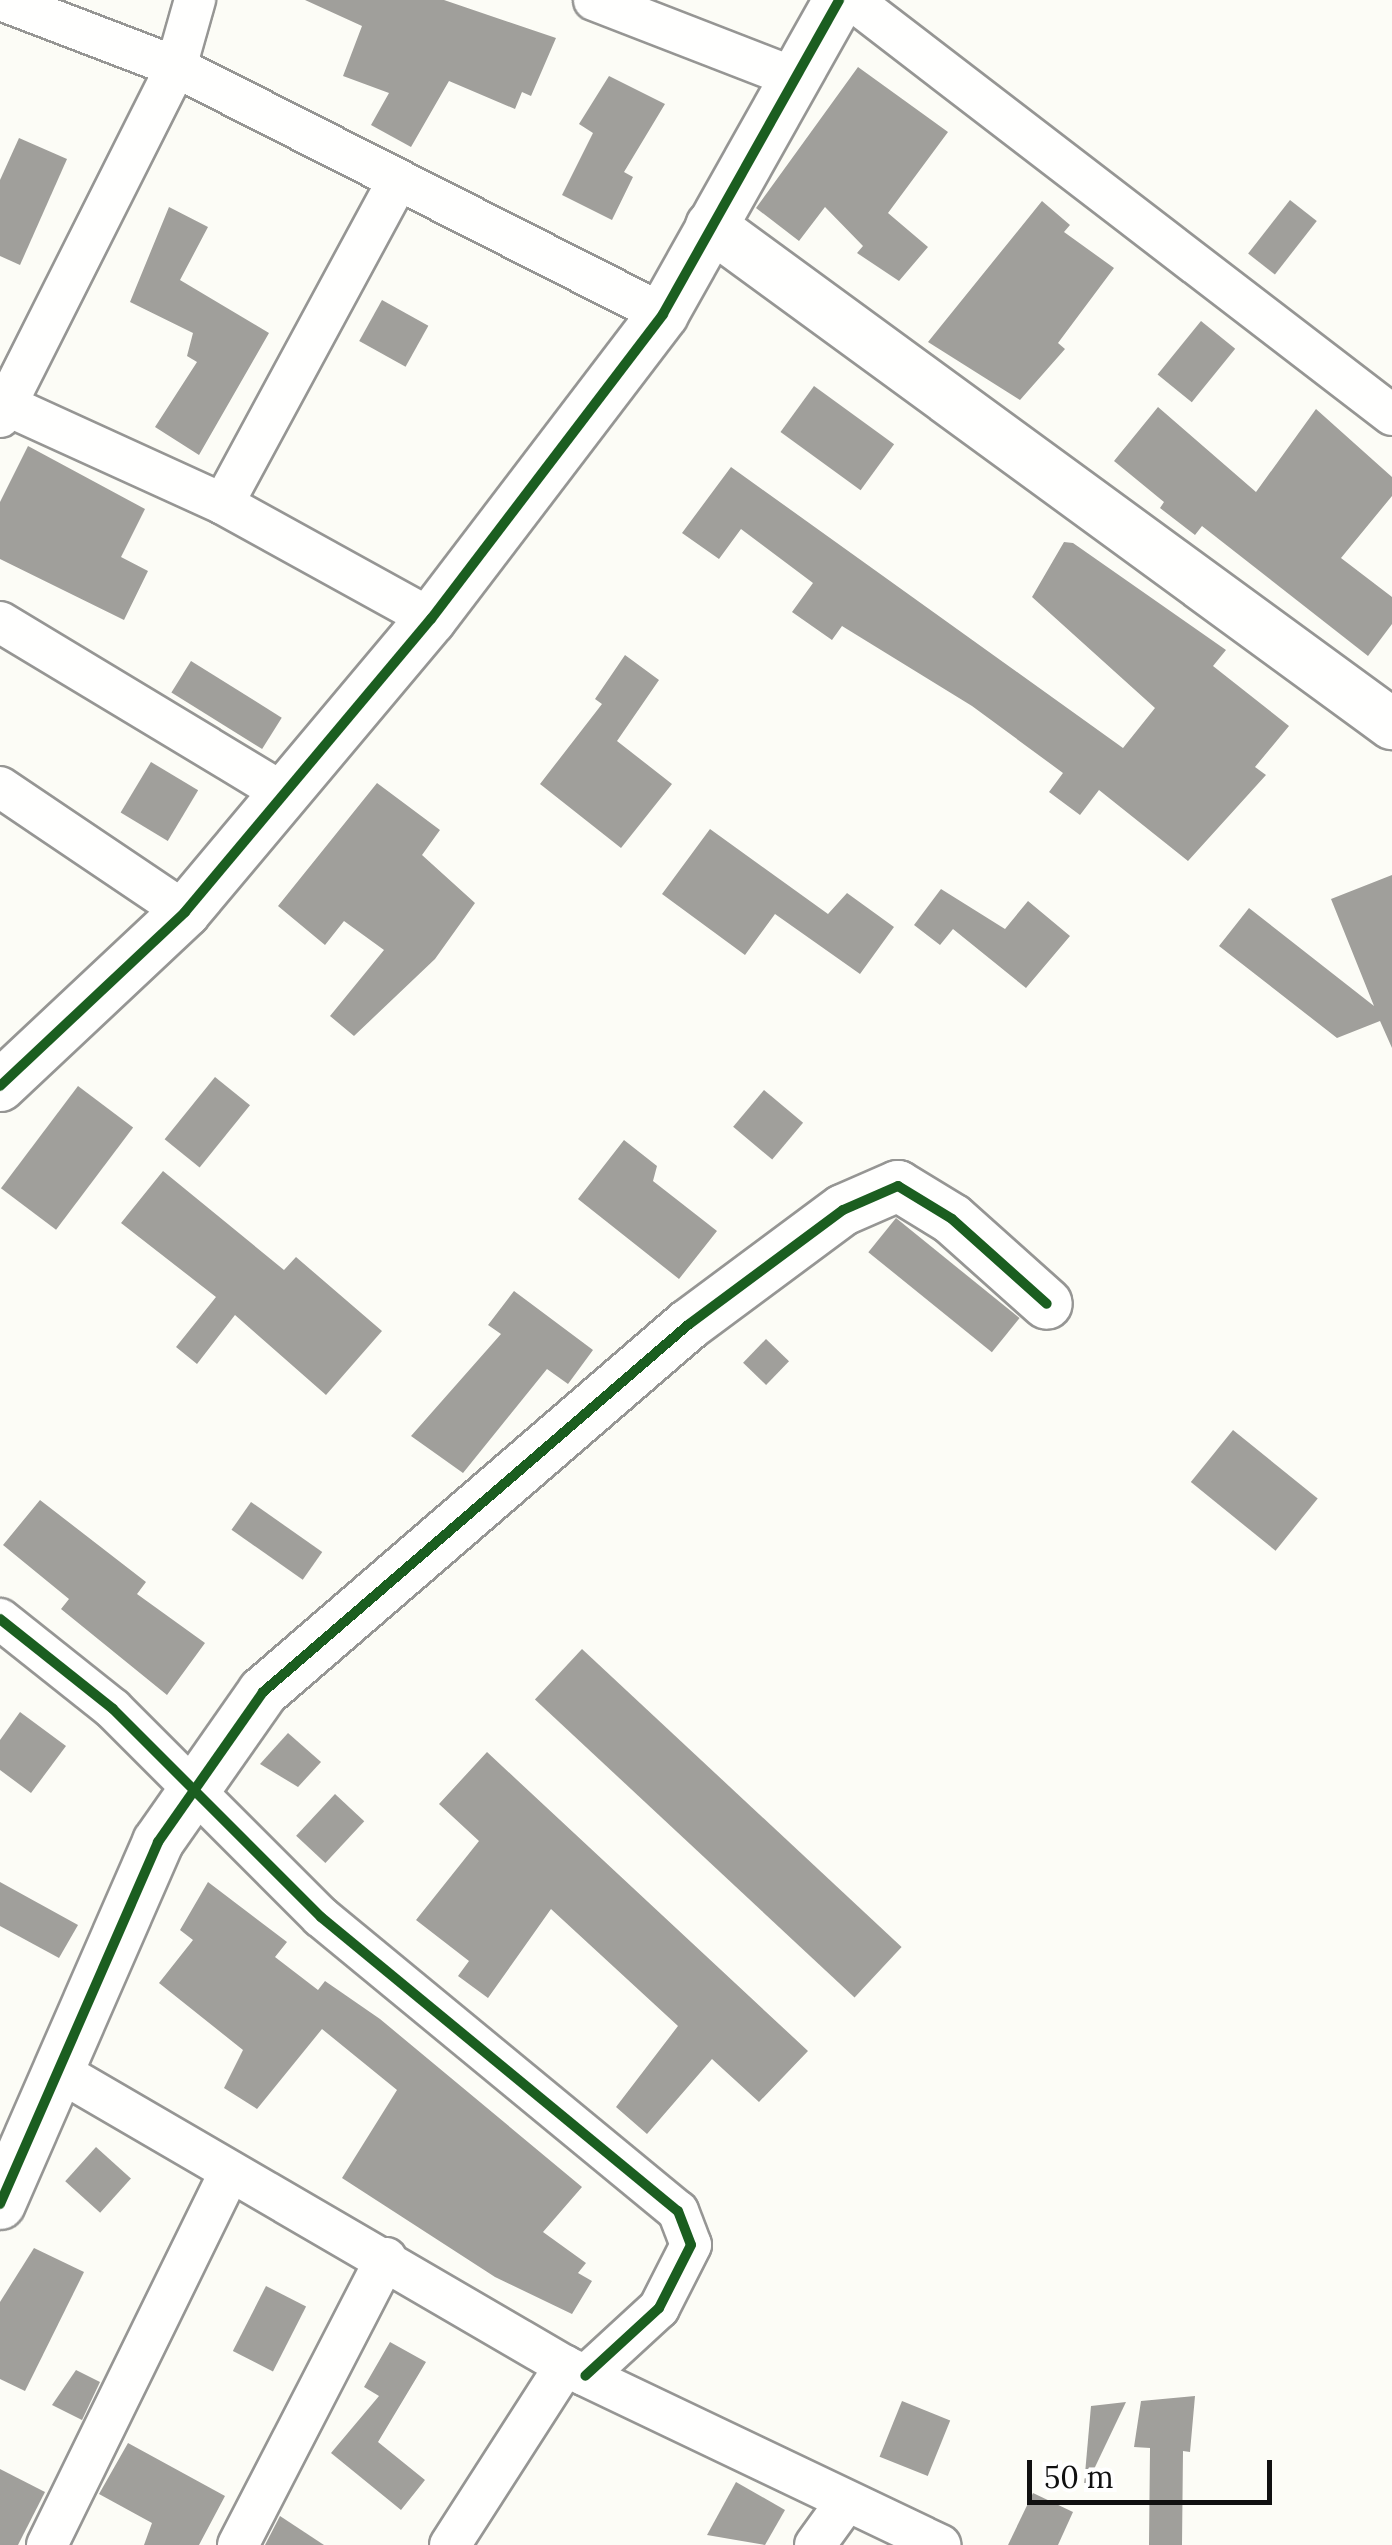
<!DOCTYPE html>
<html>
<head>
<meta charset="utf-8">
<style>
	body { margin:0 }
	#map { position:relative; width:1392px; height:2545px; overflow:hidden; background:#fcfcf6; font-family:Lora,serif }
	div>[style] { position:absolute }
	.building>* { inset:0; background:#a09f9b; transform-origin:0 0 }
	.roads { filter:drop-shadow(2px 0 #969694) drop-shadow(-2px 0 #969694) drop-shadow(0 2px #969694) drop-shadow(0 -2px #969694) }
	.minor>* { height:40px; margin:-20px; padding:0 20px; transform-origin:20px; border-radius:20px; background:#fffffe }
	.tertiary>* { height:50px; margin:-25px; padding:0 25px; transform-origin:25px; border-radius:25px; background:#fffffe }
	.cycleway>* { height:10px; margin:-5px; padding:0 5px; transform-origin:5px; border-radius:5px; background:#1b5e20 }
	span { translate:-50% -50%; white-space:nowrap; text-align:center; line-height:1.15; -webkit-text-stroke:10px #fff; paint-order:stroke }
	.scale { position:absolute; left:1027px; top:2460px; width:245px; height:45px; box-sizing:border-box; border:5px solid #101010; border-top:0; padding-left:12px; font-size:30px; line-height:35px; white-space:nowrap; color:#101010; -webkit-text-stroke:8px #fff; paint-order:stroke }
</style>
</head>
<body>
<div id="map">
	<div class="building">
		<div style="clip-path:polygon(305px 0,444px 0,556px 38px,531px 96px,522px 92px,515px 109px,449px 81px,411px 147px,371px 125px,389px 93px,343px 76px,362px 26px)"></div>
		<div style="clip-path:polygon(858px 67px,948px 132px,888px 213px,928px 247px,899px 281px,857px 253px,863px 246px,825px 207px,799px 241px,756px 208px)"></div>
		<div style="clip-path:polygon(609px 76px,665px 104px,624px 172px,633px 177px,612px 220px,562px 195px,593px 133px,579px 124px)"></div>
		<div style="clip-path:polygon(19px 138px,67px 159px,20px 265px,0 256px,0 180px)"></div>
		<div style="left:1290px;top:200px;width:34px;height:68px;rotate:38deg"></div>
		<div style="clip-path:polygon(1042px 201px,1070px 225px,1064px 232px,1114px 268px,1058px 343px,1065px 349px,1020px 400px,928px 342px)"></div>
		<div style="clip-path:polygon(169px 207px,208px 227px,180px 280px,269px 333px,199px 455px,155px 427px,197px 362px,187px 356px,193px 333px,130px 302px)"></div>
		<div style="left:382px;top:300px;width:53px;height:47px;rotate:29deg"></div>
		<div style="left:1201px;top:321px;width:44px;height:69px;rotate:39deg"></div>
		<div style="left:814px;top:386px;width:99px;height:57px;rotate:36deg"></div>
		<div style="clip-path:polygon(1158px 407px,1256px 492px,1316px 409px,1392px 477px,1392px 496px,1341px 558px,1392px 597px,1392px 624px,1368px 656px,1202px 526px,1195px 535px,1160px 508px,1164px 502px,1114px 461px)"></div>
		<div style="clip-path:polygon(28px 446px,145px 509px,121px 557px,148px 571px,124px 620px,0 559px,0 502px)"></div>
		<div style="clip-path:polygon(731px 467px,1123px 748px,1155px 708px,1032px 597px,1064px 542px,1073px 543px,1226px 650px,1213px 666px,1289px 726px,1255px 767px,1266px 775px,1188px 861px,1099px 790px,1080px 815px,1049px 792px,1063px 773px,972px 706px,842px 626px,832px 640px,792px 612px,813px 583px,741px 529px,719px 559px,682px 533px)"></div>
		<div style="clip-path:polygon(625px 655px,659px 680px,617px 741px,672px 784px,621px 848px,540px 784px,602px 704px,595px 699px)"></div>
		<div style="left:191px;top:661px;width:107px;height:37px;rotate:32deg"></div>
		<div style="left:151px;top:762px;width:55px;height:59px;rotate:31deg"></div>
		<div style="clip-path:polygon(377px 783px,440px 830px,422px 855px,475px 903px,435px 959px,354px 1036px,330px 1016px,384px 950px,344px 921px,325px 945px,278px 906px)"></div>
		<div style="clip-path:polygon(710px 829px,828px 914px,847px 893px,894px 927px,860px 974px,775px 914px,745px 955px,662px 894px)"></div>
		<div style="clip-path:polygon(1392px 875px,1392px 1048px,1380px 1021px,1337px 1038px,1219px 946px,1249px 908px,1374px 1006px,1331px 899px)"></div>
		<div style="clip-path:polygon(941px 889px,1005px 929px,1028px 901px,1070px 936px,1026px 988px,953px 929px,940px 945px,914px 925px)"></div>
		<div style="left:215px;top:1077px;width:45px;height:80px;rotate:39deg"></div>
		<div style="left:78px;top:1086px;width:69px;height:128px;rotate:37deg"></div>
		<div style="left:764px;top:1090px;width:51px;height:48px;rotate:40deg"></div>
		<div style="clip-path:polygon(624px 1140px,657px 1166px,653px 1181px,717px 1231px,679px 1279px,578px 1199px)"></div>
		<div style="clip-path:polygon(163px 1171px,284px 1270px,296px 1257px,382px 1331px,326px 1395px,235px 1315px,197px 1364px,176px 1347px,216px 1297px,121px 1223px)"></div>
		<div style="left:896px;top:1218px;width:159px;height:44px;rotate:39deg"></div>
		<div style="clip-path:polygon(514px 1291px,593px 1350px,568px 1384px,547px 1369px,463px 1473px,411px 1436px,501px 1334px,488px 1325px)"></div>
		<div style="left:766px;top:1339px;width:32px;height:33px;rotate:44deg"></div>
		<div style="left:1233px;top:1430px;width:109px;height:67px;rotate:39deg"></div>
		<div style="clip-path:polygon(40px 1500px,146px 1582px,137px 1594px,205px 1643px,167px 1695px,61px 1609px,69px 1599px,3px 1545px)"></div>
		<div style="left:251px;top:1502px;width:87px;height:34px;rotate:35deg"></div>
		<div style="left:582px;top:1649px;width:437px;height:69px;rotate:43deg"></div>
		<div style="clip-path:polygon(20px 1712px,66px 1746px,31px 1793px,0 1770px,0 1740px)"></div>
		<div style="clip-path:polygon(288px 1733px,321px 1762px,298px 1787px,260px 1764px)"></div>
		<div style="clip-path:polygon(487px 1752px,808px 2051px,759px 2102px,712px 2059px,647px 2134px,616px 2107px,678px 2026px,551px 1909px,488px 1998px,458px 1976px,469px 1961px,416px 1920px,479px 1841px,439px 1804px)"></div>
		<div style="left:335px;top:1794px;width:40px;height:57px;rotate:43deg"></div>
		<div style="clip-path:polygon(0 1882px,78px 1925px,59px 1958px,0 1926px)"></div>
		<div style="clip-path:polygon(208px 1882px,287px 1942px,275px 1957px,318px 1990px,325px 1981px,380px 2019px,582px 2187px,543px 2232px,586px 2263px,578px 2273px,592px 2281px,572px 2314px,495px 2277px,342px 2178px,397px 2090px,322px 2029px,257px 2109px,224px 2088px,243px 2050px,159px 1983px,193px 1940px,180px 1930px)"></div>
		<div style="left:96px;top:2147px;width:47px;height:46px;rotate:42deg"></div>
		<div style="clip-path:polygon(34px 2248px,84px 2272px,25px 2391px,0 2379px,0 2302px)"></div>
		<div style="left:266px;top:2286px;width:45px;height:73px;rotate:27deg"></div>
		<div style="clip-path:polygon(390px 2342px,426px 2362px,378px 2442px,425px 2480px,401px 2510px,331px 2453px,379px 2396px,364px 2387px)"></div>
		<div style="clip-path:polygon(76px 2370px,100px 2382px,82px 2420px,52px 2405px)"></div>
		<div style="clip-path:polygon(1195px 2396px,1190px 2452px,1183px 2451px,1182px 2545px,1149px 2545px,1150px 2448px,1134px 2447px,1141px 2401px)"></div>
		<div style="left:902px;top:2401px;width:52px;height:60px;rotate:22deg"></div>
		<div style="clip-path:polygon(1126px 2402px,1086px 2486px,1084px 2485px,1091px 2406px)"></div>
		<div style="clip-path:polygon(128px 2443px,225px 2496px,199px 2545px,144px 2545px,152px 2523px,99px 2494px)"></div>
		<div style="clip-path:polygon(0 2469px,45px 2492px,18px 2545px,0 2545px)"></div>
		<div style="clip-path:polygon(736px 2482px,785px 2510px,765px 2545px,707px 2535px)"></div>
		<div style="clip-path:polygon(1033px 2493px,1073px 2512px,1058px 2545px,1008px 2545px)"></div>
		<div style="clip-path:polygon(280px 2516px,324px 2545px,265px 2545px)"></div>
	</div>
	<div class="roads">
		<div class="minor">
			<div style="left:1px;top:0;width:187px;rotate:20.9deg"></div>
			<div style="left:176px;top:67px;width:546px;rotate:26.89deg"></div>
			<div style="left:594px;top:0;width:216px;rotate:21.2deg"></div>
			<div style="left:852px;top:0;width:681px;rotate:37.54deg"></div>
			<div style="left:6px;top:405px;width:239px;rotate:24.5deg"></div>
			<div style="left:223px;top:504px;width:238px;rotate:28.9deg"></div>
			<div style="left:0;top:417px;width:392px;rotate:-63.3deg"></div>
			<div style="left:176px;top:67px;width:70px;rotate:-74.2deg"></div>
			<div style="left:223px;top:504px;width:368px;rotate:-61.6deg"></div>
			<div style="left:0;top:622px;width:333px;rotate:31.1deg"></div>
			<div style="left:0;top:787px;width:223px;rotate:34deg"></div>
			<div style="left:0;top:1619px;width:144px;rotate:38.5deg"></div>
			<div style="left:113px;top:1709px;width:294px;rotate:45deg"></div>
			<div style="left:321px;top:1917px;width:462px;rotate:39.5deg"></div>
			<div style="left:678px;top:2211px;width:36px;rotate:69deg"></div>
			<div style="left:691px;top:2245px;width:71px;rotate:116.9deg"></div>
			<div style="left:659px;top:2308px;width:100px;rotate:137.4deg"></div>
			<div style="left:62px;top:2073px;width:582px;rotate:30.22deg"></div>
			<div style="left:565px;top:2366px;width:416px;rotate:25.5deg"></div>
			<div style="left:47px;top:2545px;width:414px;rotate:-63.9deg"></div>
			<div style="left:238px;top:2545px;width:323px;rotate:-62.7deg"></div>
			<div style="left:450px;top:2545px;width:213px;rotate:-57.3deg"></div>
			<div style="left:815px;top:2545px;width:53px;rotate:-54.2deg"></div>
		</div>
		<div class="tertiary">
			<div style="left:711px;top:226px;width:844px;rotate:36.18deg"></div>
			<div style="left:0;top:1086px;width:254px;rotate:-43.2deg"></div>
			<div style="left:185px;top:912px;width:383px;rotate:-50deg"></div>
			<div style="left:431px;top:619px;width:383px;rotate:-52.7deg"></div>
			<div style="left:663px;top:314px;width:360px;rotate:-60.7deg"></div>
			<div style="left:0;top:2204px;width:395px;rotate:-66.4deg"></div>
			<div style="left:158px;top:1842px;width:183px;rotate:-55deg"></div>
			<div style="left:263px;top:1692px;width:562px;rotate:-40.81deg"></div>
			<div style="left:688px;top:1325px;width:193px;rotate:-36.6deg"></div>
			<div style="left:843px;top:1210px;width:60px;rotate:-23.6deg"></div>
			<div style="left:898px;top:1186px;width:63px;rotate:31.4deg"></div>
			<div style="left:952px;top:1219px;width:127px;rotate:41.8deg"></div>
		</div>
	</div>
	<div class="cycleway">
		<div style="left:0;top:1086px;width:254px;rotate:-43.2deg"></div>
		<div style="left:185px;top:912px;width:383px;rotate:-50deg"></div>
		<div style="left:431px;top:619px;width:383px;rotate:-52.7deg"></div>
		<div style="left:663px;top:314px;width:360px;rotate:-60.7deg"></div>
		<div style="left:0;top:1619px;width:144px;rotate:38.5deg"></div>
		<div style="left:113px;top:1709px;width:294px;rotate:45deg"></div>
		<div style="left:321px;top:1917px;width:462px;rotate:39.5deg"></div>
		<div style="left:678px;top:2211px;width:36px;rotate:69deg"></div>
		<div style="left:691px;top:2245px;width:71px;rotate:116.9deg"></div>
		<div style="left:659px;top:2308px;width:100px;rotate:137.4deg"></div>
		<div style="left:0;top:2204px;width:395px;rotate:-66.4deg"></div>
		<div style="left:158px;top:1842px;width:183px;rotate:-55deg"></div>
		<div style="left:263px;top:1692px;width:562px;rotate:-40.81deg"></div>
		<div style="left:688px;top:1325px;width:193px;rotate:-36.6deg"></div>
		<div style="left:843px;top:1210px;width:60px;rotate:-23.6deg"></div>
		<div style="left:898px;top:1186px;width:63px;rotate:31.4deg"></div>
		<div style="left:952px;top:1219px;width:127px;rotate:41.8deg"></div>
	</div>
	<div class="scale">50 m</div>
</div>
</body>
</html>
